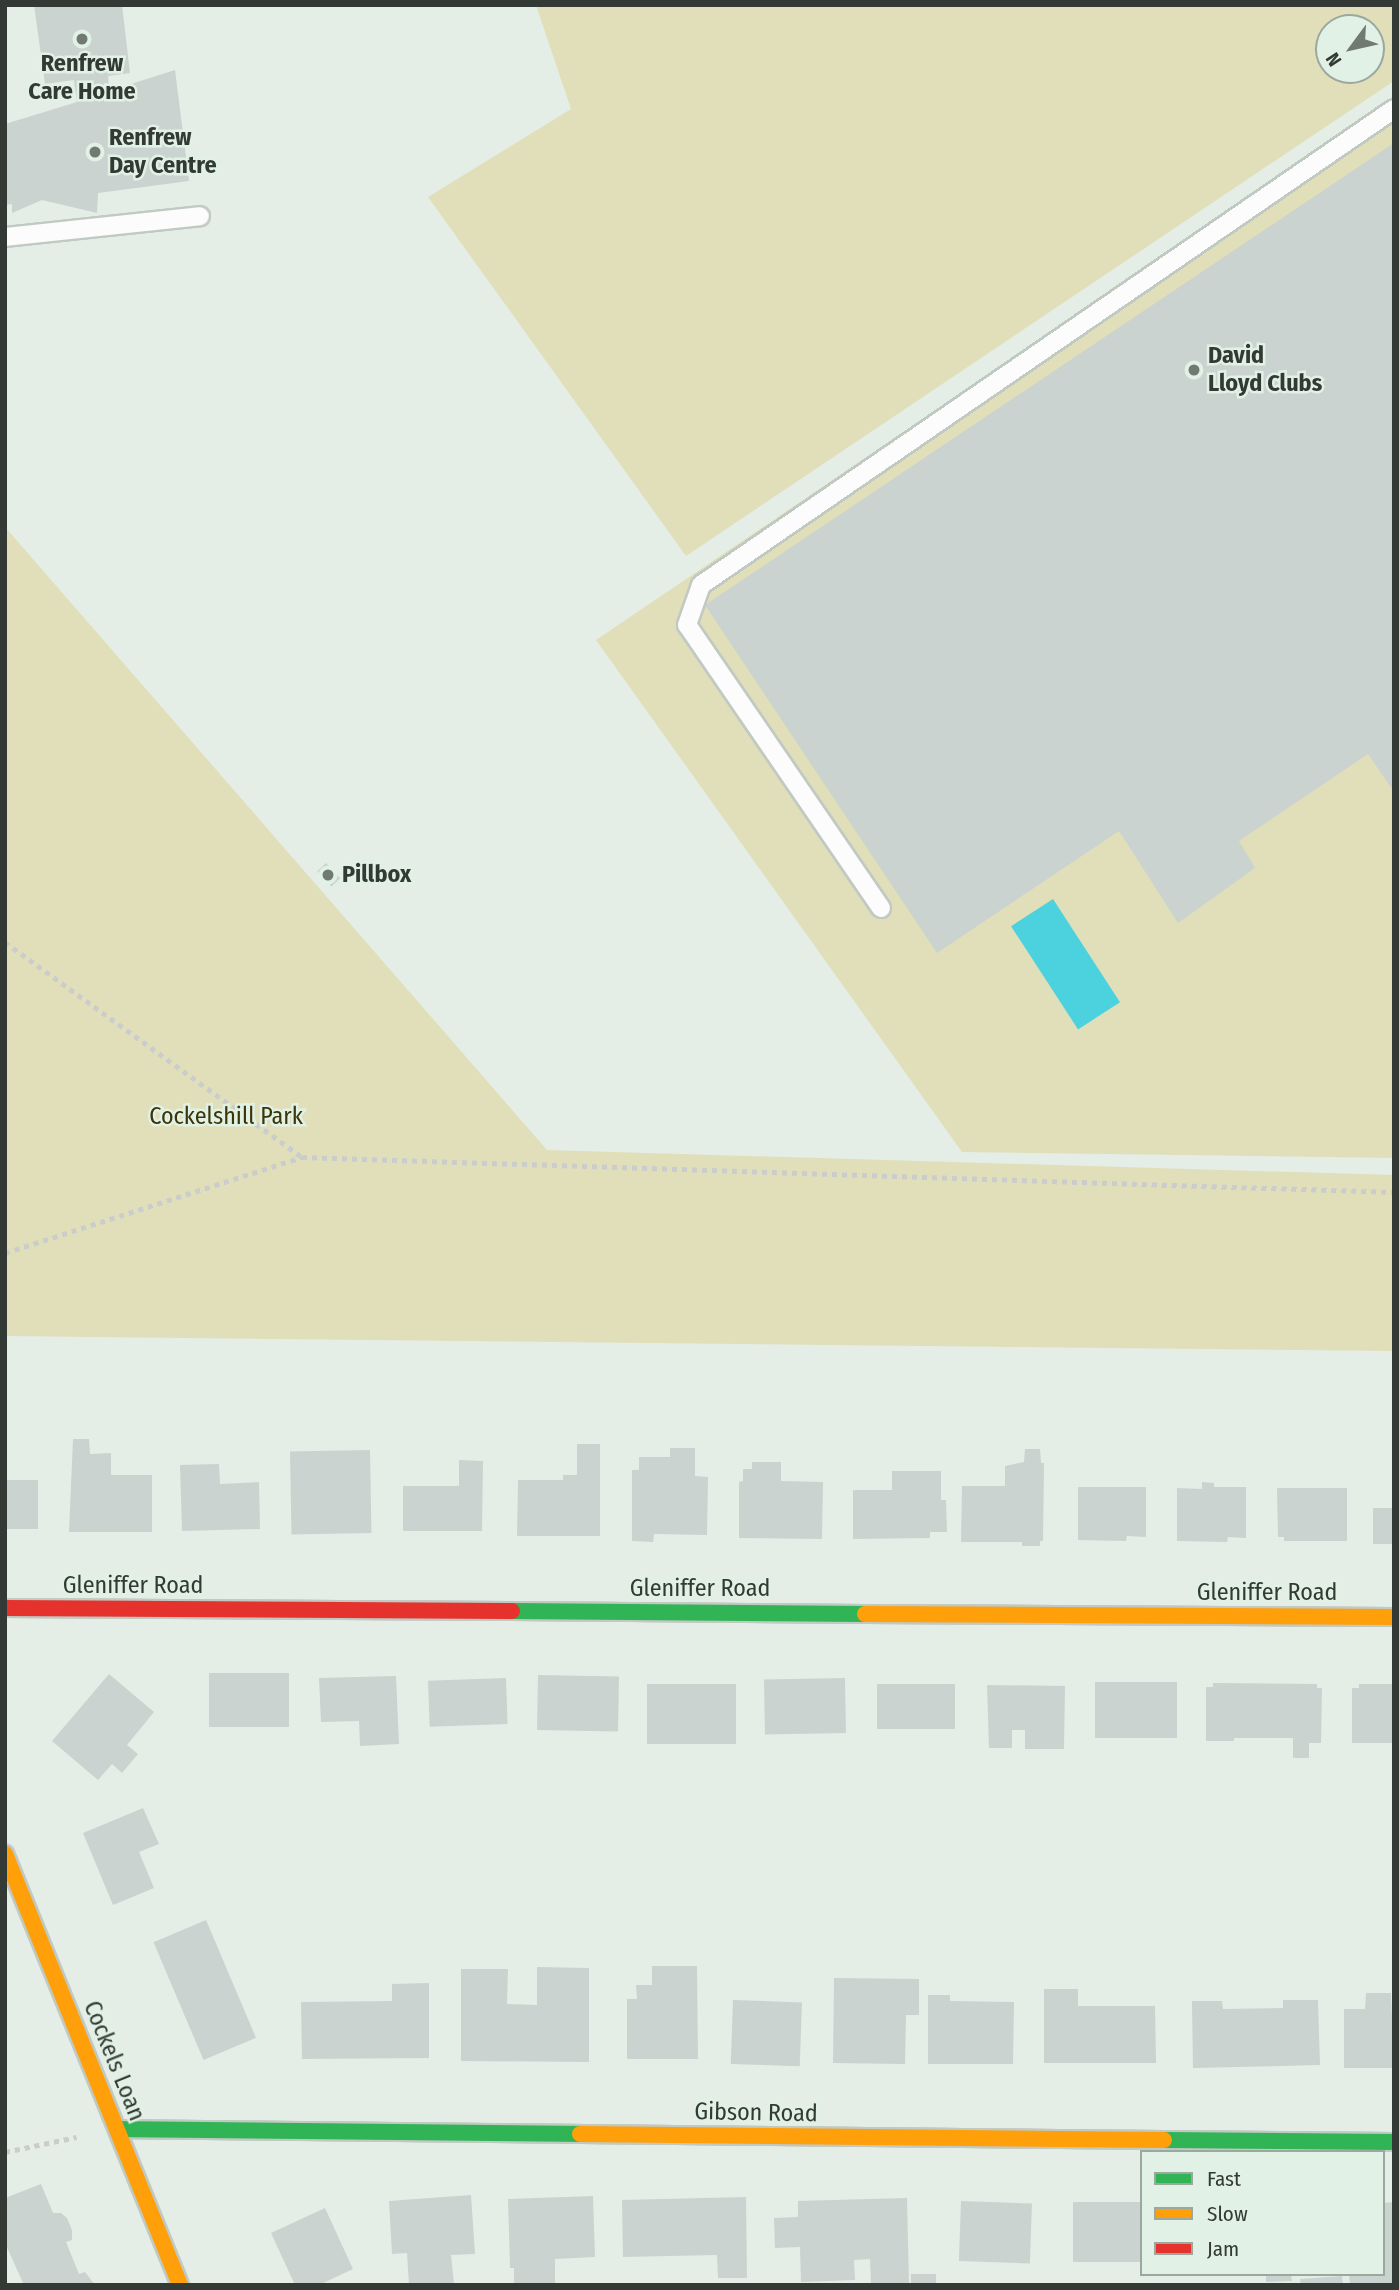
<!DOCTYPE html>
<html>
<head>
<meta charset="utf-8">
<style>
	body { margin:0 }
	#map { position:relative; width:1399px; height:2290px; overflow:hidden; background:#e4eee7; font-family:"Fira Sans Condensed",sans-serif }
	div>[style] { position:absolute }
	.green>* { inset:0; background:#e0dfb9 }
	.water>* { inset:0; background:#4bd2de; transform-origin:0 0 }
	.building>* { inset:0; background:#cad3cf; transform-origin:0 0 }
	.path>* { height:4.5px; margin-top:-2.25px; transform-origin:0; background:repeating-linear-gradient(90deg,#cacdcb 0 5px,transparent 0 10px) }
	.roads { filter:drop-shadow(2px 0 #c1c9c3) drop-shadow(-2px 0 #c1c9c3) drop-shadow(0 2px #c1c9c3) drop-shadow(0 -2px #c1c9c3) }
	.lane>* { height:18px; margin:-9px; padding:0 9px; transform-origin:9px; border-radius:9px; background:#fbfcfb }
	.fast>* { height:16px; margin:-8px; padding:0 8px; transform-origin:8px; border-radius:8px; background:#30b455 }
	.slow>* { height:16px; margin:-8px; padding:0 8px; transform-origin:8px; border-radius:8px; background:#ff9f0a }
	.jam>* { height:16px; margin:-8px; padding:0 8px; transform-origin:8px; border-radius:8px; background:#e5322d }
	.dots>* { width:19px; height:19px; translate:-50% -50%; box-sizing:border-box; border:4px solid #e1f1e5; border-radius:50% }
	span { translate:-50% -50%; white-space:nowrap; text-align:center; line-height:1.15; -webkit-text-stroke:5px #e1f1e5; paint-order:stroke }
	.poi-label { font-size:24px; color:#333a35; font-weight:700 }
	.left { translate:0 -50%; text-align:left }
	.park-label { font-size:24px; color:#3c3505 }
	.street-label { font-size:24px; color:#333a35 }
	.frame { position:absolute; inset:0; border:7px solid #333a35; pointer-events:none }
	.legend { position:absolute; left:1140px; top:2150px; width:245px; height:126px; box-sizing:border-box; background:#e1f1e5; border:2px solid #9ba89f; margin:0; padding:9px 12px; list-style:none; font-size:21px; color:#333a35 }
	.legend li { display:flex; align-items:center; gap:14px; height:35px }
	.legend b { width:35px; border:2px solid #9ba89f }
	.north { position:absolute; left:1315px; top:14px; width:70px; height:70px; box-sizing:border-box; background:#e1f1e5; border:2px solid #9ba89f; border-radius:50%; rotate:237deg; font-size:19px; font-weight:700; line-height:28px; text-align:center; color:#333a35 }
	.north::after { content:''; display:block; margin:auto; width:24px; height:32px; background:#717973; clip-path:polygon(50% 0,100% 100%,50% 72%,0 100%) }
</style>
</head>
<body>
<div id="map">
	<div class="green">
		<div style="clip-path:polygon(evenodd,536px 5px,1394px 5px,1394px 81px,686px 556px,428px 197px,571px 109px,536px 5px,1329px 28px,1371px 28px,1371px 70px,1329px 70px,1329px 28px)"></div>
		<div style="clip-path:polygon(1394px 100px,1394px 1158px,962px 1152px,596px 640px)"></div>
		<div style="clip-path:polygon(5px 527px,547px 1150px,1394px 1175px,1394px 1351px,5px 1336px)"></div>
	</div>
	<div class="water">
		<div style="left:1053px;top:899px;width:123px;height:50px;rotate:57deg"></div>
	</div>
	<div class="building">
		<div style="clip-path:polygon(34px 5px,122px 5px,130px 73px,108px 76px,109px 91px,175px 70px,189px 181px,98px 193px,97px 213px,42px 200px,12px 213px,12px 204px,5px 205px,5px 124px,77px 102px,74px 80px,45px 84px)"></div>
		<div style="clip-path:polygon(1394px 143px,1394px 792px,1368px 754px,1239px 841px,1255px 868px,1178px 923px,1119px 831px,937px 953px,705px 605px)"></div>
		<div style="left:326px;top:863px;width:21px;height:12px;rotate:47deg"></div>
		<div style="clip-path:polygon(73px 1439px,89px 1439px,90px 1454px,111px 1453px,111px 1475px,152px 1475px,152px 1532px,69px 1532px)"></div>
		<div style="clip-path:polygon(577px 1444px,600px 1444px,600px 1536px,517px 1536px,518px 1480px,563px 1480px,563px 1475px,577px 1475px)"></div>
		<div style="clip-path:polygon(670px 1448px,695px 1448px,695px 1476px,708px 1477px,707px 1535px,654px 1534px,653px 1542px,632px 1541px,632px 1470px,639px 1470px,639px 1457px,670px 1457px)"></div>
		<div style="clip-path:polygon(1025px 1449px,1040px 1449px,1041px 1463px,1044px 1463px,1043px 1541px,1040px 1541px,1040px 1546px,1022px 1546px,1022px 1542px,961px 1542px,962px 1486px,1005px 1486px,1005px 1466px,1024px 1462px)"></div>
		<div style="left:370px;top:1450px;width:83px;height:80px;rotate:89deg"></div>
		<div style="clip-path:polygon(459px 1460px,483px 1461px,482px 1531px,403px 1531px,403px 1486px,459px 1486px)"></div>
		<div style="clip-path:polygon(752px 1462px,781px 1462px,781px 1481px,823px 1482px,822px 1539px,739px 1538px,739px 1482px,743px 1481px,743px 1469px,752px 1469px)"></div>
		<div style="clip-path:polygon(219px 1464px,220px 1484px,259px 1482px,260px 1529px,182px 1531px,180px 1465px)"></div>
		<div style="clip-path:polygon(892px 1471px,941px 1471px,941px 1500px,946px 1500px,947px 1532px,930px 1532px,930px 1538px,853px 1539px,853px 1490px,892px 1490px)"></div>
		<div style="left:5px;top:1480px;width:33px;height:49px"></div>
		<div style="clip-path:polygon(1202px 1482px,1214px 1483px,1214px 1487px,1246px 1487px,1246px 1538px,1228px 1537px,1227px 1542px,1177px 1541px,1177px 1488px,1202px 1489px)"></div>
		<div style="clip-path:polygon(1078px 1487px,1146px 1487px,1146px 1537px,1127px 1536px,1126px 1541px,1078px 1540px)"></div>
		<div style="clip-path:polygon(1277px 1488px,1347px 1488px,1347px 1541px,1284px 1541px,1284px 1537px,1278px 1537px)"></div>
		<div style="left:1373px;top:1508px;width:21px;height:36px"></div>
		<div style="left:209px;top:1673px;width:80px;height:54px"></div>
		<div style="clip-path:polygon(109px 1674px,154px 1712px,127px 1745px,138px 1754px,122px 1773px,112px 1764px,98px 1780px,52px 1741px)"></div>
		<div style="left:538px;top:1675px;width:81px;height:55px;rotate:1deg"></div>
		<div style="clip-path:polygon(396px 1676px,399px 1744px,360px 1746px,359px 1721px,321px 1722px,319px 1678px)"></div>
		<div style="left:506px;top:1678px;width:46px;height:78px;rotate:88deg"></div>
		<div style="left:845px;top:1678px;width:55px;height:81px;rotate:89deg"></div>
		<div style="left:1177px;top:1682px;width:56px;height:82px;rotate:90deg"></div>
		<div style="clip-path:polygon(1213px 1683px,1317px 1684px,1317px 1688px,1322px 1688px,1321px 1743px,1309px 1743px,1309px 1758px,1293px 1758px,1293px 1738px,1234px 1738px,1234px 1741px,1206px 1741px,1206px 1687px,1213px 1687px)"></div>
		<div style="left:647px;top:1684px;width:89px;height:60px"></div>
		<div style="left:955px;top:1684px;width:45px;height:78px;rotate:90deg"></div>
		<div style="clip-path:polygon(1359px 1684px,1394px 1684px,1394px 1743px,1352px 1743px,1352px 1688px,1359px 1688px)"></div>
		<div style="clip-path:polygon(987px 1685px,1065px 1686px,1064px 1749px,1025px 1749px,1025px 1730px,1012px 1730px,1012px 1748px,989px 1748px)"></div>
		<div style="clip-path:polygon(143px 1808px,159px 1844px,139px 1852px,154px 1888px,113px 1905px,83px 1833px)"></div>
		<div style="left:206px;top:1920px;width:128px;height:57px;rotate:67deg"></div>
		<div style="clip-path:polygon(652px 1966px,697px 1966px,698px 2059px,627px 2059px,627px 1999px,637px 1999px,636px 1985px,652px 1985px)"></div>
		<div style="clip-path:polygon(537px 1967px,589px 1968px,589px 2062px,461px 2061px,461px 1969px,508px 1969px,507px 2004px,537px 2005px)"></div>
		<div style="clip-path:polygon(834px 1978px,919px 1979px,919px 2015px,906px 2015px,905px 2064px,833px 2063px)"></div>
		<div style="clip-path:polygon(429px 1983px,429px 2058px,302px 2059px,301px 2002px,392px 2001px,392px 1984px)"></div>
		<div style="clip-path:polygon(1044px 1989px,1078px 1989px,1078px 2006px,1155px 2006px,1156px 2063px,1044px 2063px)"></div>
		<div style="clip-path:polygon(1366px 1993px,1391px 1993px,1394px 2068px,1344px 2068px,1344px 2009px,1365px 2009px)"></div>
		<div style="clip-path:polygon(928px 1995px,950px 1995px,950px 2001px,1014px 2002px,1013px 2064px,928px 2064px)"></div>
		<div style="left:733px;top:2000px;width:69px;height:64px;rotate:2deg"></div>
		<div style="clip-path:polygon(1283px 2000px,1318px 2000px,1320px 2065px,1193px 2068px,1192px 2001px,1222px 2001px,1223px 2009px,1283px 2008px)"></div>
		<div style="clip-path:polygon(41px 2184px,53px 2213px,61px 2213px,67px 2218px,72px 2230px,72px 2240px,66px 2242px,79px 2274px,85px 2272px,95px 2285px,24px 2285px,5px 2243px,5px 2198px)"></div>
		<div style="clip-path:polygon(471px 2195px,475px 2254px,451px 2255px,454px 2285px,409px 2285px,407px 2253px,392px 2254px,389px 2201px)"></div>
		<div style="clip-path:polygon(593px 2196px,595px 2257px,555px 2259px,555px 2284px,514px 2285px,514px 2268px,510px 2268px,508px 2199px)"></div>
		<div style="clip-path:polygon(746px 2197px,747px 2278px,718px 2278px,717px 2255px,623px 2257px,622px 2200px)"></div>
		<div style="clip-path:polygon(907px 2198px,909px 2285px,871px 2285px,870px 2259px,854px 2260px,855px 2280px,801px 2282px,800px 2247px,775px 2248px,774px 2218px,798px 2217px,798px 2201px)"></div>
		<div style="left:961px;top:2201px;width:71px;height:60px;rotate:2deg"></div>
		<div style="left:1073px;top:2202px;width:68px;height:60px"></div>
		<div style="clip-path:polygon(1394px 2202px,1394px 2285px,1350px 2285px,1349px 2274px,1383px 2274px,1383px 2203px)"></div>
		<div style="clip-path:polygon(325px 2208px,353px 2269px,319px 2285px,295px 2285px,271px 2233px)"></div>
		<div style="left:911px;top:2274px;width:25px;height:11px"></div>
		<div style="clip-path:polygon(1266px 2274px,1291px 2274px,1292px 2281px,1266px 2282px)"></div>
		<div style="clip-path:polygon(1342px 2276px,1343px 2285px,1301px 2285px,1300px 2279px)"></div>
	</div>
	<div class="path">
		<div style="left:5px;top:942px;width:367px;rotate:35.9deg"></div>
		<div style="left:302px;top:1157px;width:1093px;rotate:1.84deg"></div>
		<div style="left:5px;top:1253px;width:312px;rotate:-17.9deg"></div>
		<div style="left:5px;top:2152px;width:73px;rotate:-11.9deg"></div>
	</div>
	<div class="roads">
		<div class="lane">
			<div style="left:5px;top:237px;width:196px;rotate:-6.1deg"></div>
			<div style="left:881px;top:908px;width:343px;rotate:-124.4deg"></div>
			<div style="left:687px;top:625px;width:42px;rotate:-70.7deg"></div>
			<div style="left:701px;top:585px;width:841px;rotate:-34.48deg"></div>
		</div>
		<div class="fast">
			<div style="left:512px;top:1611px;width:353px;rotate:0.5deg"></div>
			<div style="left:117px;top:2129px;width:463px;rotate:0.6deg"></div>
			<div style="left:1164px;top:2140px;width:230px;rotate:0.5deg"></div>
		</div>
		<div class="slow">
			<div style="left:865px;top:1614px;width:529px;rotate:0.32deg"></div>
			<div style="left:5px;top:1854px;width:465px;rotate:67.9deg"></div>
			<div style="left:580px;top:2134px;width:584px;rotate:0.59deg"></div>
		</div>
		<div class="jam">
			<div style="left:5px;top:1608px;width:507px;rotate:0.34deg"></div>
		</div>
	</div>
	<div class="dots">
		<div style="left:82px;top:39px;background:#717973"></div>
		<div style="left:95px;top:152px;background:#717973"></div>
		<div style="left:1194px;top:370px;background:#717973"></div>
		<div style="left:328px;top:875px;background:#717973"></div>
	</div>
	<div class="poi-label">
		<span style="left:82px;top:78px">Renfrew<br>Care Home</span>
		<span class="left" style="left:109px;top:152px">Renfrew<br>Day Centre</span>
		<span class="left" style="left:1208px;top:370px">David<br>Lloyd Clubs</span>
		<span class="left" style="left:342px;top:875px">Pillbox</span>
	</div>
	<div class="park-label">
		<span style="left:226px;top:1117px">Cockelshill Park</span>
	</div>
	<div class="street-label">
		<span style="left:133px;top:1586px">Gleniffer Road</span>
		<span style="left:700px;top:1589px">Gleniffer Road</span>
		<span style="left:1267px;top:1593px">Gleniffer Road</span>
		<span style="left:114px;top:2061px;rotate:68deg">Cockels Loan</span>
		<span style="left:756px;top:2113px;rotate:1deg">Gibson Road</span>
	</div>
	<div class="frame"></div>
	<ul class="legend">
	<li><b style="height:9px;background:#30b455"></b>Fast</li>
	<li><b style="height:9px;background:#ff9f0a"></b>Slow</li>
	<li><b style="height:9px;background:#e5322d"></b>Jam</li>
	</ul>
	<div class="north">N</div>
</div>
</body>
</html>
